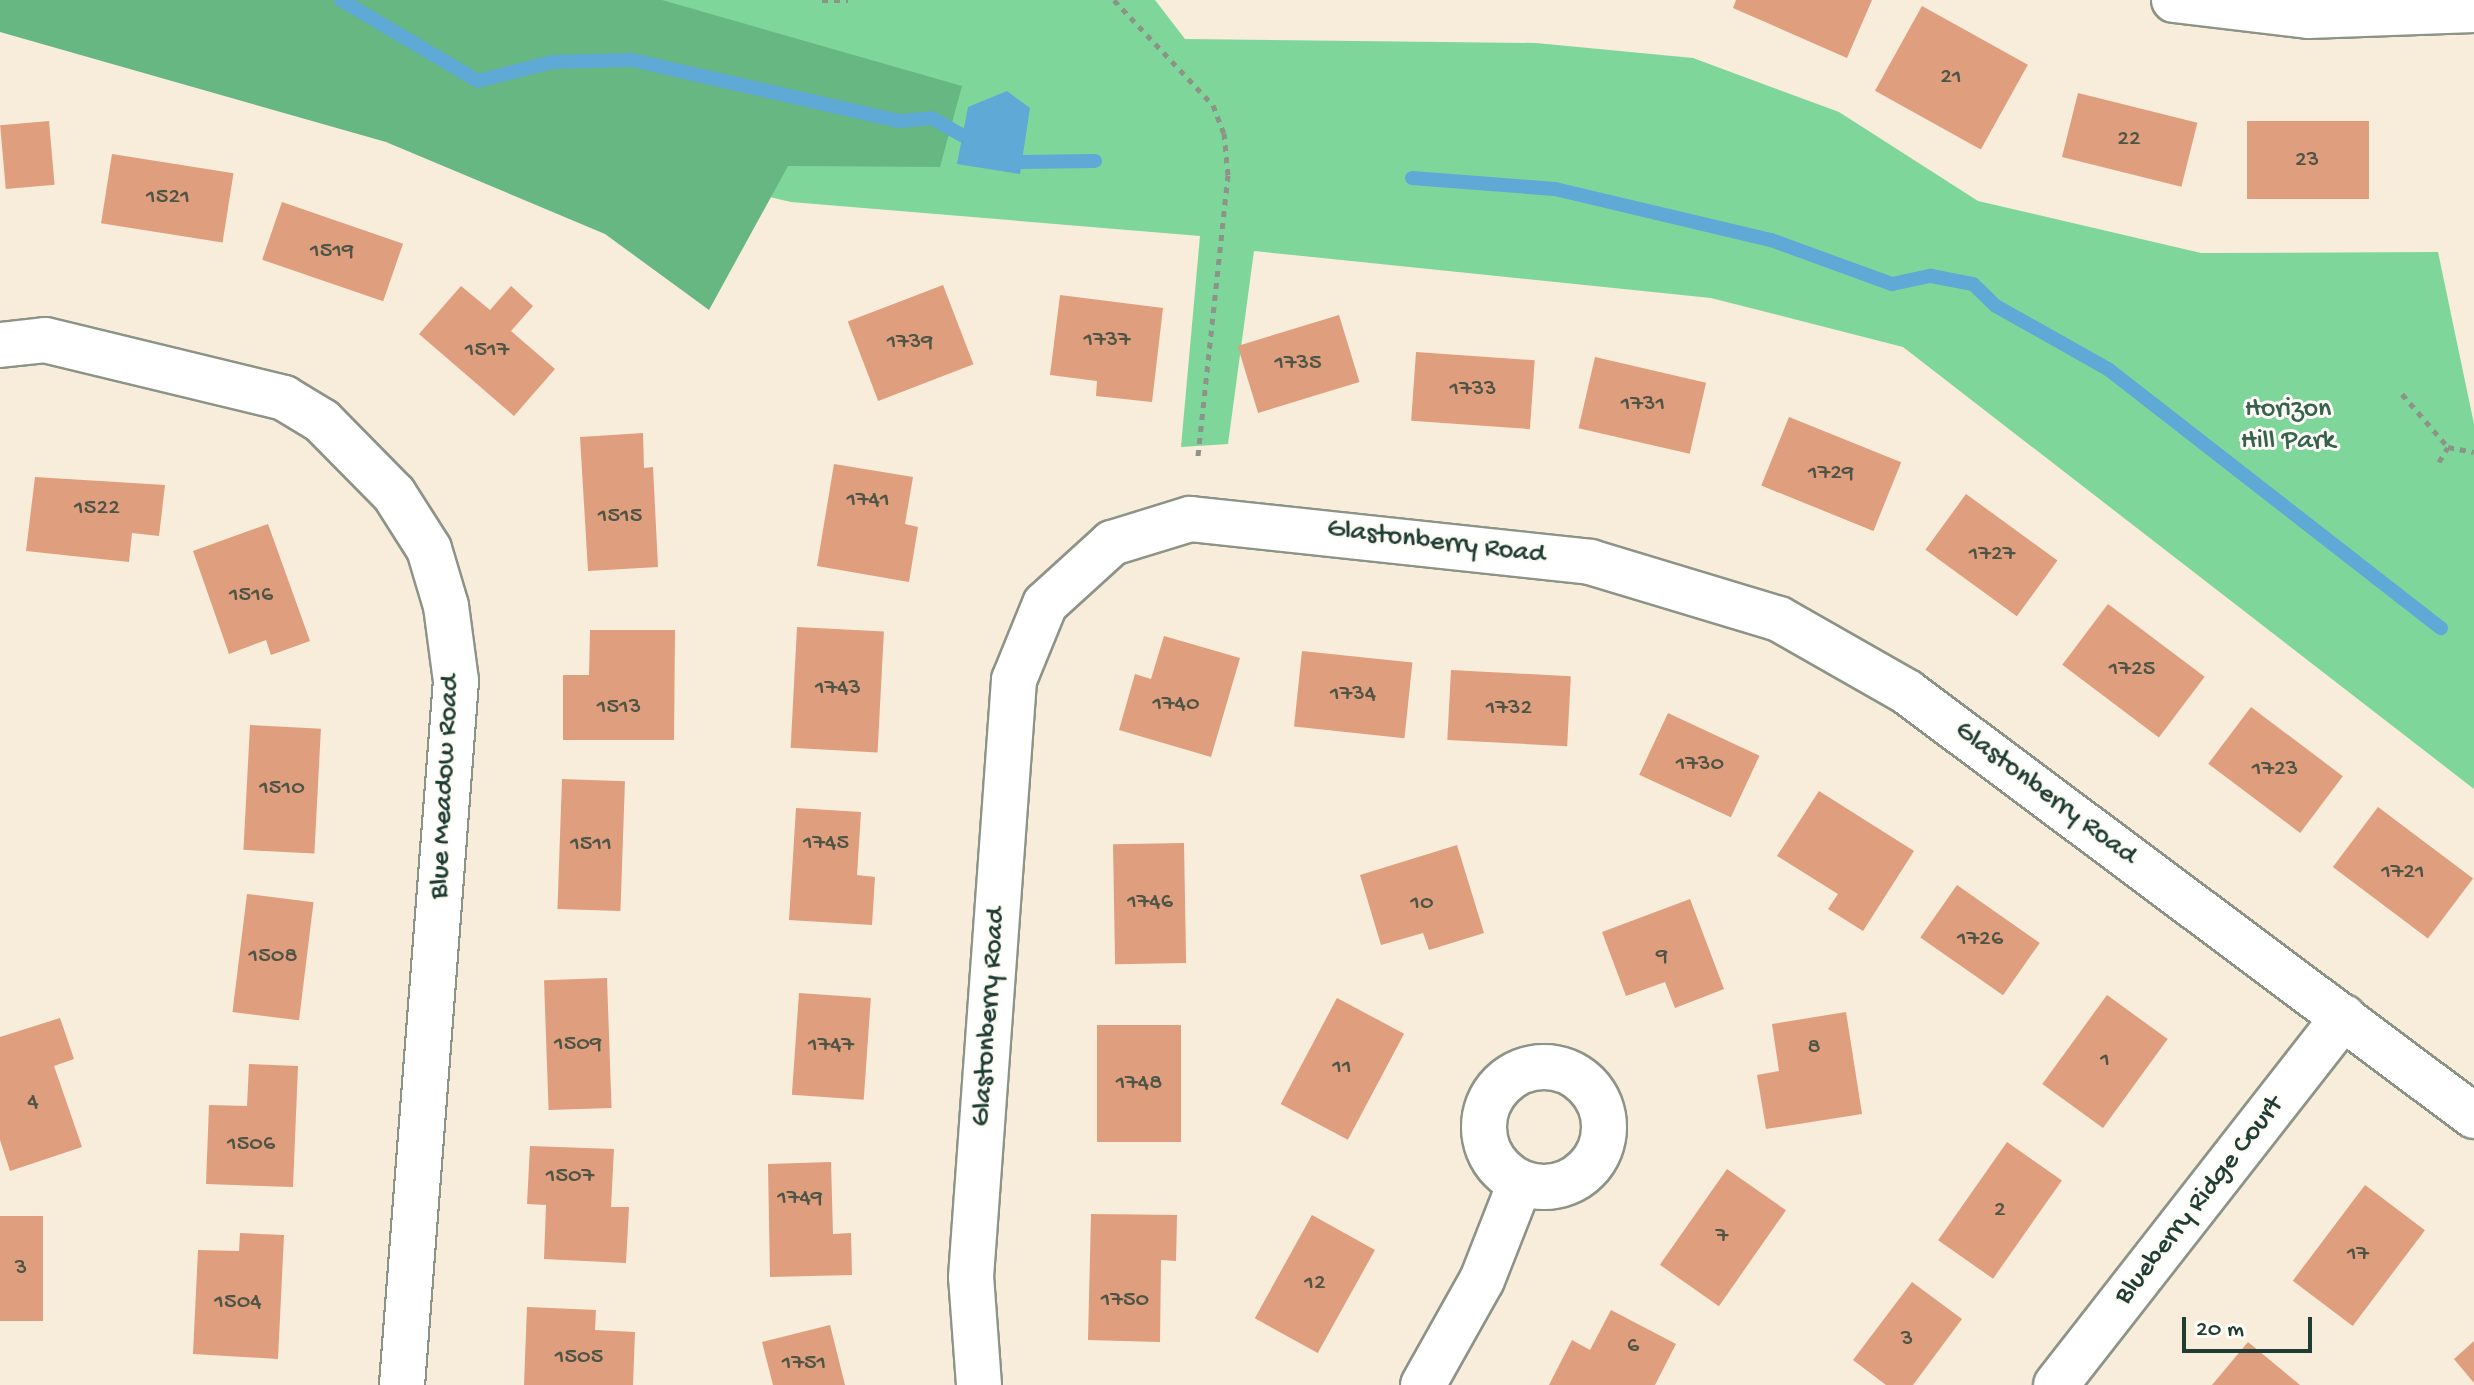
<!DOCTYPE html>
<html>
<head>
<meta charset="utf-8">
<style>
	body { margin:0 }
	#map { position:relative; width:2474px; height:1385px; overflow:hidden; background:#f8ecda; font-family:"Gochi Hand",sans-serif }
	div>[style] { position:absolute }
	.green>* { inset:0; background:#7fd69a }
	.forest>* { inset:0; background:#67b782 }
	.water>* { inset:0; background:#5ea9d6 }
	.stream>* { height:14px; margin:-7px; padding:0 7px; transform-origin:7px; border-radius:7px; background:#5ea9d6 }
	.building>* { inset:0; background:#df9e7d; transform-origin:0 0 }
	.path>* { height:5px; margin-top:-2.5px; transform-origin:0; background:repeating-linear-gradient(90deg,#8c9487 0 6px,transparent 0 12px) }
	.roads { filter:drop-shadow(2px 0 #8c9487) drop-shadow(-2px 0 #8c9487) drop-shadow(0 2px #8c9487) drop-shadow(0 -2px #8c9487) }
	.minor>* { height:44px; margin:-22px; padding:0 22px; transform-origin:22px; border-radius:22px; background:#fff }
	.minor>.ring { margin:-22px; padding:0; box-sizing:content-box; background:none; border:44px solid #fff; border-radius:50% }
	span { translate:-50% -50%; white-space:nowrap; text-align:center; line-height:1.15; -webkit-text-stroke:6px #fdfcf7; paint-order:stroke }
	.number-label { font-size:24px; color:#4f5546 }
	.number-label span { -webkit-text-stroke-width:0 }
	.park-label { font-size:28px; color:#37634e }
	.street-label { font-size:28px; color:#1f3d34 }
	.scale { position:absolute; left:2182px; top:1317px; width:130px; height:36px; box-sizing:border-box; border:4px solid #1f3d34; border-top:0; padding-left:10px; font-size:24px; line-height:28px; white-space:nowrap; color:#1f3d34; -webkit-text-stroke:6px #fdfcf7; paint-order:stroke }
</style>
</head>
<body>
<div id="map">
	<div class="green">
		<div style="clip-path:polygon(0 0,1155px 0,1185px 39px,1536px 43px,1693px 58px,1839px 112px,1978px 201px,2201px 253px,2438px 252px,2474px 424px,2474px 789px,1903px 347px,1711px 298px,1254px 251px,1228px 444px,1181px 447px,1200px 236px,791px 202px,0 21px)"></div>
	</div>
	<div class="forest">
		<div style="clip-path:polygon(0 0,662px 0,962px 86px,940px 167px,788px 166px,709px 310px,605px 234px,386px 142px,0 32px)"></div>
	</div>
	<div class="water">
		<div style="clip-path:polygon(1007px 91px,1030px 108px,1020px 174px,957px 164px,968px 107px)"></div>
	</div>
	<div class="stream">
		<div style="left:341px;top:0;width:159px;rotate:30.6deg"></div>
		<div style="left:478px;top:81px;width:76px;rotate:-14.4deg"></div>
		<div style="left:552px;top:62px;width:80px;rotate:-1.4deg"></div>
		<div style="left:632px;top:60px;width:274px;rotate:12.9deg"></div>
		<div style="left:899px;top:121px;width:33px;rotate:-5deg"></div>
		<div style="left:932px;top:118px;width:34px;rotate:30deg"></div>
		<div style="left:1021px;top:162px;width:74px;rotate:-0.8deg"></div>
		<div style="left:1412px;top:178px;width:143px;rotate:4.4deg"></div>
		<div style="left:1555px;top:189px;width:222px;rotate:13.3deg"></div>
		<div style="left:1771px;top:240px;width:129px;rotate:20deg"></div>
		<div style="left:1892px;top:284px;width:40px;rotate:-12deg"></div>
		<div style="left:1931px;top:276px;width:43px;rotate:10.8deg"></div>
		<div style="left:1973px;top:284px;width:32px;rotate:44deg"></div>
		<div style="left:1996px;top:306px;width:129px;rotate:29.4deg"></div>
		<div style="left:2108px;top:369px;width:422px;rotate:37.9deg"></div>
	</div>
	<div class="building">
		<div style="clip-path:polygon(1736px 0,1872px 0,1847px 58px,1733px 8px)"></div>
		<div style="left:1922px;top:6px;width:121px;height:97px;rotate:29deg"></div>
		<div style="left:2078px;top:93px;width:123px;height:66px;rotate:14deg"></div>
		<div style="left:49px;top:121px;width:64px;height:49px;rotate:85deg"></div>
		<div style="left:2247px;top:121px;width:122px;height:78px"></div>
		<div style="left:112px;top:154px;width:123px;height:70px;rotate:9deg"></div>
		<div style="left:282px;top:202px;width:128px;height:61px;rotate:19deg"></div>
		<div style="left:943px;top:285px;width:85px;height:102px;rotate:69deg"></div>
		<div style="clip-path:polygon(461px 286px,490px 310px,511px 286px,533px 306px,511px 331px,555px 369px,514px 416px,419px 334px)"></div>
		<div style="clip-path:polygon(1060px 295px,1163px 308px,1152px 402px,1096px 396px,1097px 381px,1050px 375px)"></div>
		<div style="left:1339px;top:315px;width:70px;height:106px;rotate:73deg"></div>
		<div style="left:1416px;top:352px;width:119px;height:69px;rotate:4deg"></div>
		<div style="left:1595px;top:357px;width:114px;height:73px;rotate:13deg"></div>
		<div style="left:1789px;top:417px;width:121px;height:74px;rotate:22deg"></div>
		<div style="clip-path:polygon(643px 433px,644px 468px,653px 467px,658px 567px,588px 571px,580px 437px)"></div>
		<div style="clip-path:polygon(834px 464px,913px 477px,905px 524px,918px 527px,909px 582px,817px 566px)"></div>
		<div style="clip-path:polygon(35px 477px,165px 485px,159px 536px,132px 533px,129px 562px,26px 551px)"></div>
		<div style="left:1966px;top:494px;width:113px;height:69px;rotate:36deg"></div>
		<div style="clip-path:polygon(268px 524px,310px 641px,271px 655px,266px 640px,229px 654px,193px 551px)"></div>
		<div style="left:2108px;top:604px;width:121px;height:76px;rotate:37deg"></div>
		<div style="left:797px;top:627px;width:87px;height:121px;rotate:3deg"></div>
		<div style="clip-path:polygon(590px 630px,675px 630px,674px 740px,563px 740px,563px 675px,589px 675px)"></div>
		<div style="clip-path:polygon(1164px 636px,1240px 658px,1211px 757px,1119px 730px,1135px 674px,1151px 679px)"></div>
		<div style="left:1302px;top:651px;width:111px;height:76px;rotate:6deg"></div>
		<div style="left:1451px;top:670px;width:120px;height:70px;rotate:3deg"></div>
		<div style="left:2251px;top:707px;width:115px;height:71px;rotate:37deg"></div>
		<div style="left:1668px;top:713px;width:101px;height:68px;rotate:25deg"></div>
		<div style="left:250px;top:725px;width:71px;height:125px;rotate:3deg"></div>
		<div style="left:562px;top:779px;width:63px;height:130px;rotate:2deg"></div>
		<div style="clip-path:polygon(1819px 791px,1914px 851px,1863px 931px,1828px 909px,1838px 894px,1777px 856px)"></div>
		<div style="left:2378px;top:807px;width:119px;height:75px;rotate:37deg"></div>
		<div style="clip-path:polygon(796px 808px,861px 812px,857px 875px,875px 877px,872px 925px,789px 920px)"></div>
		<div style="left:1184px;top:843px;width:120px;height:71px;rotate:89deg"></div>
		<div style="clip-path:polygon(1457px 845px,1484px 933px,1429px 950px,1423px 933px,1381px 945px,1360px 875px)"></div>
		<div style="left:1957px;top:885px;width:101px;height:64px;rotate:35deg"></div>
		<div style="left:247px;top:894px;width:67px;height:119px;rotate:7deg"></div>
		<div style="clip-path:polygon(1690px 899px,1724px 989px,1675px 1008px,1665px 982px,1626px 996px,1602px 932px)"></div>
		<div style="left:607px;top:978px;width:130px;height:63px;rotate:88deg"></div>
		<div style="left:799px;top:993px;width:72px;height:102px;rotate:4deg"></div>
		<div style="left:2107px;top:995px;width:75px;height:110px;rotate:36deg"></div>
		<div style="left:1337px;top:998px;width:76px;height:120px;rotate:28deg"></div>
		<div style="clip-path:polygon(1846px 1012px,1862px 1114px,1766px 1129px,1757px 1075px,1779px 1071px,1772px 1024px)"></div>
		<div style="clip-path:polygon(60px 1018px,74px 1059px,54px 1066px,82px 1147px,10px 1171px,0 1140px,0 1037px)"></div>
		<div style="left:1097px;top:1025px;width:84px;height:117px"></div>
		<div style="clip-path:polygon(249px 1064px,298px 1066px,293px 1187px,206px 1184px,209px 1105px,247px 1106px)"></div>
		<div style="left:2007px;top:1142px;width:67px;height:120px;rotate:35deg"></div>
		<div style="clip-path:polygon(530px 1146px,614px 1149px,611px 1207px,629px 1207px,626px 1263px,544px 1259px,546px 1205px,527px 1204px)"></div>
		<div style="clip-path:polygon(831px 1162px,833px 1234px,851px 1233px,852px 1275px,770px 1277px,768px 1164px)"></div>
		<div style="left:1727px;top:1169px;width:72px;height:117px;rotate:35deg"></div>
		<div style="left:2365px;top:1185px;width:75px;height:120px;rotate:37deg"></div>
		<div style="clip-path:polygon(1091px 1214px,1177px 1215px,1176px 1261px,1161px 1260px,1160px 1342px,1088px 1340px)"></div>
		<div style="left:1312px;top:1215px;width:72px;height:118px;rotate:29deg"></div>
		<div style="left:0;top:1216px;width:43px;height:105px"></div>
		<div style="clip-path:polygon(240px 1233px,284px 1235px,278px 1359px,193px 1354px,198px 1250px,239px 1251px)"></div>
		<div style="clip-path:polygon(1912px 1282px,1962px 1319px,1913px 1385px,1886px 1385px,1853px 1360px)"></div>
		<div style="clip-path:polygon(527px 1307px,596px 1310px,595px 1330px,635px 1332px,633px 1385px,524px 1385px)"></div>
		<div style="clip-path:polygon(1611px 1310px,1676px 1344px,1655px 1385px,1549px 1385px,1572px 1340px,1590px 1350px)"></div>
		<div style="clip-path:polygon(830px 1325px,845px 1385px,773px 1385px,762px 1342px)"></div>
		<div style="clip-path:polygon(2474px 1341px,2474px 1383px,2454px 1359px)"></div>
		<div style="clip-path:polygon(2248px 1342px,2300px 1385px,2212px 1385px)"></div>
	</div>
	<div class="path">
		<div style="left:822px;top:0;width:26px"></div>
		<div style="left:1114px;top:0;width:144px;rotate:46.7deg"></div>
		<div style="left:1213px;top:105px;width:30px;rotate:69deg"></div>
		<div style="left:1224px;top:133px;width:42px;rotate:84.6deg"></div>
		<div style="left:1228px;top:175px;width:285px;rotate:96.1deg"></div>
		<div style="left:2402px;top:394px;width:70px;rotate:49deg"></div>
		<div style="left:2448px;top:447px;width:26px;rotate:11deg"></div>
		<div style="left:2439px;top:462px;width:17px;rotate:-59deg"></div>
	</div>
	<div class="roads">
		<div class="minor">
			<div style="left:2174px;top:0;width:135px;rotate:6.8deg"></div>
			<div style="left:2308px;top:16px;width:166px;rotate:-2.1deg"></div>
			<div style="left:0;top:345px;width:45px;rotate:-6.3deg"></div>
			<div style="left:45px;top:340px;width:246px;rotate:13.6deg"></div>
			<div style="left:284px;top:398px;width:44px;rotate:31.2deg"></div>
			<div style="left:322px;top:421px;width:103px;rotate:45.4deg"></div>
			<div style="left:394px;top:494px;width:65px;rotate:57.5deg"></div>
			<div style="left:429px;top:549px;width:59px;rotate:73.4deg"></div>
			<div style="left:446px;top:606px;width:76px;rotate:82.4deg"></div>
			<div style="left:456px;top:681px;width:706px;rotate:94.39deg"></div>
			<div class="ring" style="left:1484px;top:1067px;width:76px;height:76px"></div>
			<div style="left:979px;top:1385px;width:108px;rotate:-94.2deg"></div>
			<div style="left:971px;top:1277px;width:599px;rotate:-85.88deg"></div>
			<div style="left:1014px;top:680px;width:82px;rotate:-67.8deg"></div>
			<div style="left:1045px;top:604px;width:91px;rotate:-42.3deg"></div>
			<div style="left:1112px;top:543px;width:82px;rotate:-17.1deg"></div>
			<div style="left:1190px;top:519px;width:402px;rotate:6.1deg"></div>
			<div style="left:1590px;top:562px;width:197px;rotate:16.8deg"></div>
			<div style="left:1779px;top:619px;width:147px;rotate:29.7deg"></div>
			<div style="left:1907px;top:692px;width:708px;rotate:36.79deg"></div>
			<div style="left:1423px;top:1385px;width:120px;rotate:-60.7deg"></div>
			<div style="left:1482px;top:1280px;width:104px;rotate:-68.6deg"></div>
			<div style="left:2056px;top:1385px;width:467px;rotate:-52deg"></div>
		</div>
	</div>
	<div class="number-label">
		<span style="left:1951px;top:78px">21</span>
		<span style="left:2129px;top:140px">22</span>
		<span style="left:2307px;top:161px">23</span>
		<span style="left:168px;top:198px">1521</span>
		<span style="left:332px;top:252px">1519</span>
		<span style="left:1107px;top:341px">1737</span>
		<span style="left:910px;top:343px">1739</span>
		<span style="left:487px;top:351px">1517</span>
		<span style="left:1298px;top:364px">1735</span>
		<span style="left:1473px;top:390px">1733</span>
		<span style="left:1643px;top:405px">1731</span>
		<span style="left:1831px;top:474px">1729</span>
		<span style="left:868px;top:501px">1741</span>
		<span style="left:97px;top:509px">1522</span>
		<span style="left:620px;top:517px">1515</span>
		<span style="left:1992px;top:555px">1727</span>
		<span style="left:251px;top:596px">1516</span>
		<span style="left:2132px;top:670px">1725</span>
		<span style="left:838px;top:689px">1743</span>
		<span style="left:1353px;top:695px">1734</span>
		<span style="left:1176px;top:705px">1740</span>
		<span style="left:619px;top:708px">1513</span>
		<span style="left:1509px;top:709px">1732</span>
		<span style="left:1700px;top:765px">1730</span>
		<span style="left:2275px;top:770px">1723</span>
		<span style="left:282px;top:789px">1510</span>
		<span style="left:826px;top:844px">1745</span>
		<span style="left:591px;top:845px">1511</span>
		<span style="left:2403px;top:873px">1721</span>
		<span style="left:1150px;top:903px">1746</span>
		<span style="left:1422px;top:904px">10</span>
		<span style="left:1980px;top:940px">1726</span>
		<span style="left:273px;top:957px">1508</span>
		<span style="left:1662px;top:957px">9</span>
		<span style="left:578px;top:1045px">1509</span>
		<span style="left:831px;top:1046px">1747</span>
		<span style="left:1814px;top:1048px">8</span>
		<span style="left:2105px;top:1061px">1</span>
		<span style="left:1342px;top:1068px">11</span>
		<span style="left:1139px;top:1084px">1748</span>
		<span style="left:33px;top:1103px">4</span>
		<span style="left:251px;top:1145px">1506</span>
		<span style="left:570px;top:1177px">1507</span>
		<span style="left:800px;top:1199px">1749</span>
		<span style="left:2000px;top:1211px">2</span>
		<span style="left:1722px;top:1237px">7</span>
		<span style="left:2358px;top:1255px">17</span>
		<span style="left:21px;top:1269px">3</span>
		<span style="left:1315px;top:1284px">12</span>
		<span style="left:1125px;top:1301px">1750</span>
		<span style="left:238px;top:1303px">1504</span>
		<span style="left:1907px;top:1340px">3</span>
		<span style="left:1633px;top:1347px">6</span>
		<span style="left:579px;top:1358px">1505</span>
		<span style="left:804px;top:1364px">1751</span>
	</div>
	<div class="park-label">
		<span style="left:2288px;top:426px">Horizon<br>Hill Park</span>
	</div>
	<div class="street-label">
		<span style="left:1436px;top:543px;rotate:7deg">Glastonberry Road</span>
		<span style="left:446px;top:787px;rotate:-87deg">Blue Meadow Road</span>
		<span style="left:2045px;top:794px;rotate:37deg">Glastonberry Road</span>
		<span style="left:990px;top:1017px;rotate:-86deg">Glastonberry Road</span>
		<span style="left:2200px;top:1201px;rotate:-52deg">Blueberry Ridge Court</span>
	</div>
	<div class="scale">20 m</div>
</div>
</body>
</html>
